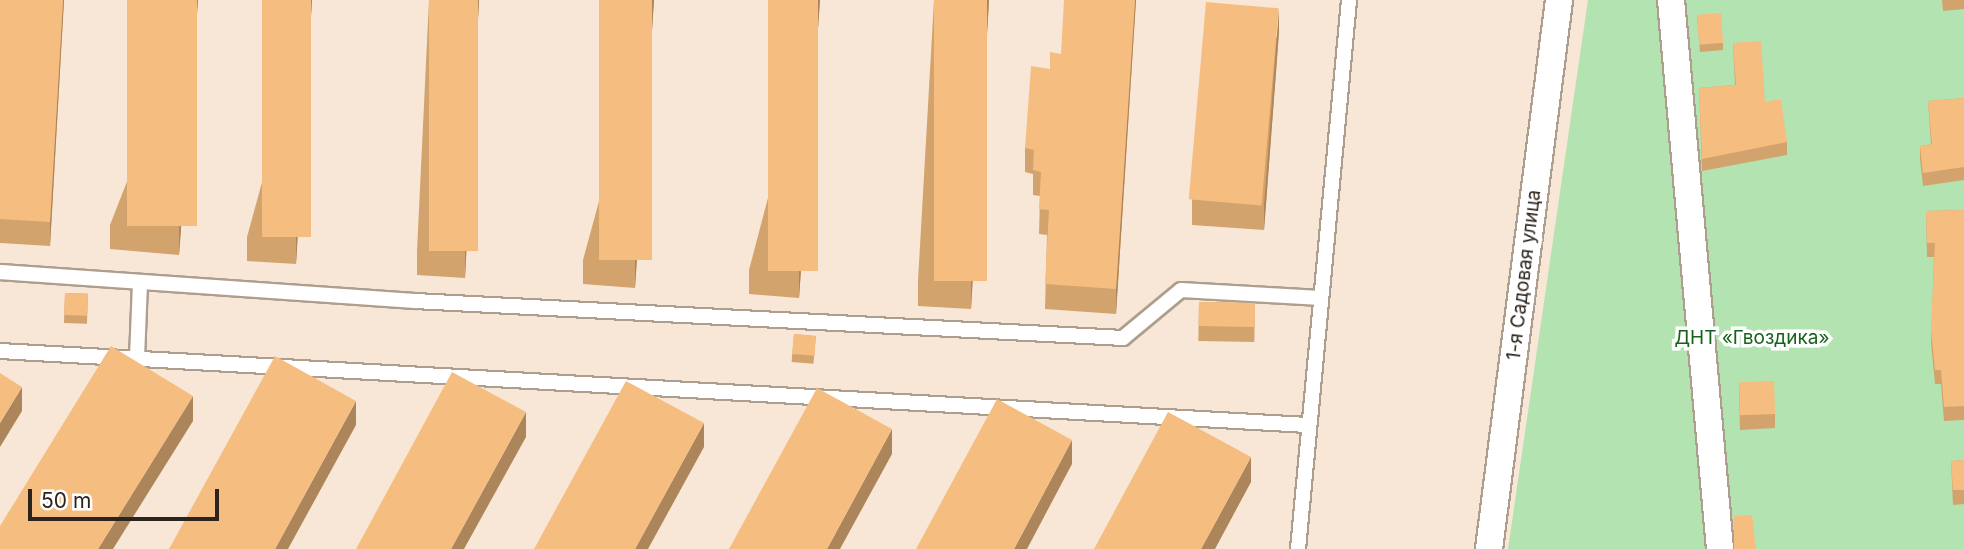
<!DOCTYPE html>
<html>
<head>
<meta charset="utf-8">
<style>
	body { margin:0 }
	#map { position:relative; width:1964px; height:549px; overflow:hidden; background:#f8e7d6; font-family:Inter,sans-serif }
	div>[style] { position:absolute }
	.green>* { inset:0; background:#b3e3b0 }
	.roads { filter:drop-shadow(2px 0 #ae9e8d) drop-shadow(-2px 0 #ae9e8d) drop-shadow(0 2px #ae9e8d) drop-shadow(0 -2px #ae9e8d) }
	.lane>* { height:14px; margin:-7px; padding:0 7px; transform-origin:7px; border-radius:7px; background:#fff }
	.street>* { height:26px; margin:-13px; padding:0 13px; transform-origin:13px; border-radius:13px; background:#fff }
	.wall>* { inset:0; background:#d3a36e; transform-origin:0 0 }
	.shaded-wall>* { inset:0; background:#ac855a }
	.building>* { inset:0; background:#f5be80; transform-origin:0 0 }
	span { translate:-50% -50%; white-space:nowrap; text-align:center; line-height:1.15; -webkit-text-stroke:7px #fff; paint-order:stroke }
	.street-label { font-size:19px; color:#2a241d }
	.park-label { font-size:19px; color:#156318 }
	.scale { position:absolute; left:28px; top:489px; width:191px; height:32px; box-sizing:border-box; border:4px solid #2a241d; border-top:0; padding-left:9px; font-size:21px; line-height:24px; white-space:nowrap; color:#2a241d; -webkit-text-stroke:5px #fff; paint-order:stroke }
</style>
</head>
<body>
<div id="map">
	<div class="green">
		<div style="clip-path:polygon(1588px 0,1964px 0,1964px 549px,1508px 549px)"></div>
	</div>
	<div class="roads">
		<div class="lane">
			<div style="left:0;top:272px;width:416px;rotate:4deg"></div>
			<div style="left:415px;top:301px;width:709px;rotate:2.99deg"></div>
			<div style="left:1123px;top:338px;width:75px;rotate:-39.6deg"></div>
			<div style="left:1181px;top:290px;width:140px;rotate:3.3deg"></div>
			<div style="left:0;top:351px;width:1310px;rotate:3.24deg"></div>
			<div style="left:137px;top:358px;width:76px;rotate:-87.7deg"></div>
			<div style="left:1298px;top:549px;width:551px;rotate:-84.69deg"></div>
		</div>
		<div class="street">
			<div style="left:1671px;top:0;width:551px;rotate:84.9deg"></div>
			<div style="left:1489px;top:549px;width:553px;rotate:-82.73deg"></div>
		</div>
	</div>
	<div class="wall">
		<div style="clip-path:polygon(0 0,64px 0,50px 246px,0 243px)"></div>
		<div style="clip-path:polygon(198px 0,179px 255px,110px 249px,110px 225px)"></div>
		<div style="clip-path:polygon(312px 0,296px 264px,247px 261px,247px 237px)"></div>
		<div style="clip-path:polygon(429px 0,479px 0,465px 278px,417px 275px,417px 251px)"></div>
		<div style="clip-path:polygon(654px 0,635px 288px,583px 284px,583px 260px)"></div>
		<div style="clip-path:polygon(820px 0,799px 298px,749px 294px,749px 270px)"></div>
		<div style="clip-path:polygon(934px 0,989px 0,971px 309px,918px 306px,918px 281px)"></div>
		<div style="clip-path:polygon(1136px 0,1116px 314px,1045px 309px,1047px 235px,1039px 234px,1040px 196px,1033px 195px,1033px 174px,1025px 172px,1025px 148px,1050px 69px,1061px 54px)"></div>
		<div style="clip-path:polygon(1942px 0,1964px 0,1964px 9px,1943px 11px)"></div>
		<div style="clip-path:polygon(1697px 15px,1723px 43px,1723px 50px,1700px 52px)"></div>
		<div style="clip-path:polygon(1279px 32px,1264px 230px,1192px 225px,1192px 200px)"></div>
		<div style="clip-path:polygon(1733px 43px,1787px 142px,1787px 155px,1702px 171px,1699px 88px,1735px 85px)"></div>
		<div style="clip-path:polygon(1964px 98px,1964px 180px,1923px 186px,1920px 159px,1920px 146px,1931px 144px,1928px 101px)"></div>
		<div style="clip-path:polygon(1964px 210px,1964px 420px,1944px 421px,1941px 384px,1935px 384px,1931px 343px,1934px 257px,1927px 257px,1926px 211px)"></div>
		<div style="left:65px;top:293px;width:23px;height:30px;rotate:2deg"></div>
		<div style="left:1199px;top:302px;width:56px;height:39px;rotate:1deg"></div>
		<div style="left:794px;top:334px;width:22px;height:28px;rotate:5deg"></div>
		<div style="clip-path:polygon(1739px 383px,1775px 414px,1775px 428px,1740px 430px)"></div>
		<div style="clip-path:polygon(1964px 460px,1964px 504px,1953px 505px,1951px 461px)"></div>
	</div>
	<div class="shaded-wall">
		<div style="clip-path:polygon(63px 0,64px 0,50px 246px,50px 222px)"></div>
		<div style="clip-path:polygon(197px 0,198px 0,179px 255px,179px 230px)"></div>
		<div style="clip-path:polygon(311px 0,312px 0,296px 264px,296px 240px)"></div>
		<div style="clip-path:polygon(478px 0,479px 0,465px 278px,465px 253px)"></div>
		<div style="clip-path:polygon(652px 0,654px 0,635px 288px,635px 263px)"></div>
		<div style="clip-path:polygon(818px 0,820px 0,799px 298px,799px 273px)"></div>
		<div style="clip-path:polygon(987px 0,989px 0,971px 309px,971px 284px)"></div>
		<div style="clip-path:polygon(1135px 0,1136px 0,1116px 314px,1116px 289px)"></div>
		<div style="clip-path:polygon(1279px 8px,1279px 32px,1264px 230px,1264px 206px)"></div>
		<div style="clip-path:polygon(22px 387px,22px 411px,0 447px,0 423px)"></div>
		<div style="clip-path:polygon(193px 396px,193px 421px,113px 549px,98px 549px)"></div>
		<div style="clip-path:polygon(356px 401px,356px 425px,288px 549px,275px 549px)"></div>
		<div style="clip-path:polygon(526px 412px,526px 437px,464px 549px,451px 549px)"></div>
		<div style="clip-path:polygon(704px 423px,704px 447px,648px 549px,635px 549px)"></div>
		<div style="clip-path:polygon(892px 429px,892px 454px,840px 549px,827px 549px)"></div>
		<div style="clip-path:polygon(1072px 440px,1072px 464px,1027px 549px,1014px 549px)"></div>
		<div style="clip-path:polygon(1251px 457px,1251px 482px,1215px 549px,1201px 549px)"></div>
	</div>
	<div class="building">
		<div style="clip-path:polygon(0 0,63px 0,50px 222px,0 219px)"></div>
		<div style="left:127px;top:0;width:70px;height:226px"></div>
		<div style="left:262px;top:0;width:49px;height:237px"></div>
		<div style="left:429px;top:0;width:49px;height:251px"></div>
		<div style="left:599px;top:0;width:53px;height:260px"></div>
		<div style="left:768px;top:0;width:50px;height:271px"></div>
		<div style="left:934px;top:0;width:53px;height:281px"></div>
		<div style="clip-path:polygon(1064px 0,1135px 0,1116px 289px,1045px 284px,1049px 210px,1039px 209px,1041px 172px,1033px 170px,1034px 150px,1025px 148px,1031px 66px,1050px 69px,1050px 52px,1061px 54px)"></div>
		<div style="left:1206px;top:2px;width:73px;height:198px;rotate:5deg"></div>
		<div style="left:1721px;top:13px;width:30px;height:24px;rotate:86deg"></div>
		<div style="clip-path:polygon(1761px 41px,1765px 102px,1781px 99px,1787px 142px,1702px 159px,1699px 88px,1736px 85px,1733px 43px)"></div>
		<div style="clip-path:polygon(1964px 98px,1964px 167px,1923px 173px,1920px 146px,1932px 144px,1928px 101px)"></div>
		<div style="clip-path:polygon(1964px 210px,1964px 406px,1944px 407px,1941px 370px,1935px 370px,1931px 329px,1935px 243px,1927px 243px,1926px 211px)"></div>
		<div style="left:65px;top:293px;width:23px;height:22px;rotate:2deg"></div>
		<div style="left:1199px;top:302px;width:56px;height:24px;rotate:1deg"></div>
		<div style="left:794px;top:334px;width:22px;height:20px;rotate:5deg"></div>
		<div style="clip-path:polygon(111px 346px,193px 396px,98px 549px,0 549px,0 526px)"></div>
		<div style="clip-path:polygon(275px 356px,356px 401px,275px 549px,169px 549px)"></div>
		<div style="clip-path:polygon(452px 372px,526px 412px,451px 549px,356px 549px)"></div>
		<div style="clip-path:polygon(0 373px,22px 387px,0 423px)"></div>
		<div style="clip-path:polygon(626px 381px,704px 423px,635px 549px,534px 549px)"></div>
		<div style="left:1774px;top:381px;width:33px;height:35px;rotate:88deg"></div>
		<div style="clip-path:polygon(817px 388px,892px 429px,827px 549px,729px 549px)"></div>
		<div style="clip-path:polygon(997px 399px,1072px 440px,1014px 549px,916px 549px)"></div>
		<div style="clip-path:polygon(1168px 412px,1251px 457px,1201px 549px,1094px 549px)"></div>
		<div style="clip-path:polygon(1964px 460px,1964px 490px,1953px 490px,1951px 461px)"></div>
		<div style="clip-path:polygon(1752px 515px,1756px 549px,1734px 549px,1734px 516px)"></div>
	</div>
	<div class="street-label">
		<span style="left:1524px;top:275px;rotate:-83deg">1-я Садовая улица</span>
	</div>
	<div class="park-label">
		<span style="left:1752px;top:338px">ДНТ «Гвоздика»</span>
	</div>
	<div class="scale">50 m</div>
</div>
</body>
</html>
